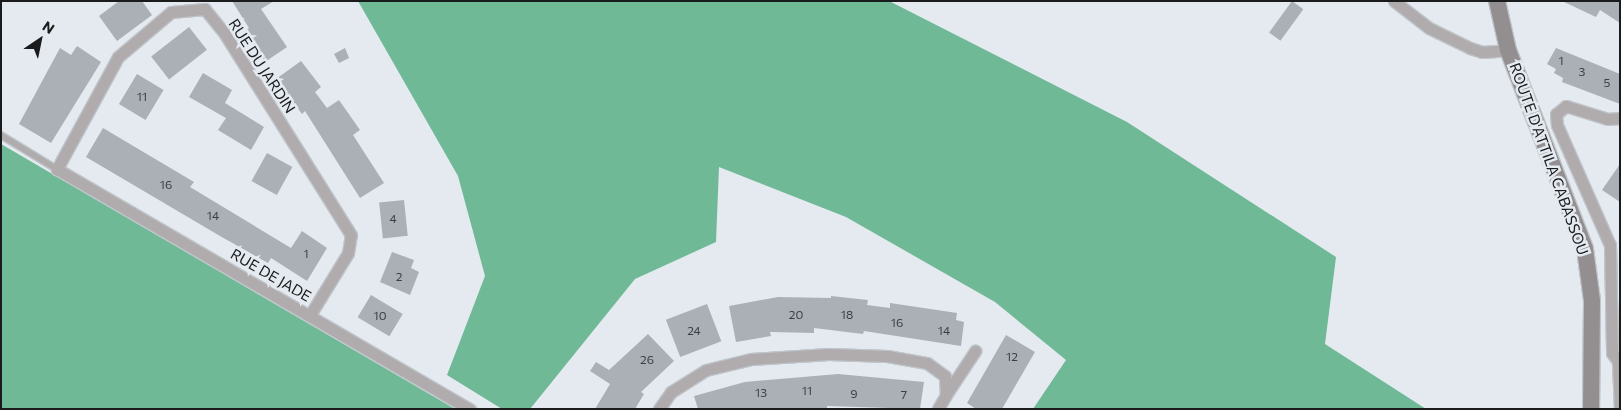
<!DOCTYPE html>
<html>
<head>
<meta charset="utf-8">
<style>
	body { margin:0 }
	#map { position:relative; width:1621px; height:410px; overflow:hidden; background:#e4eaf0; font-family:Commissioner,sans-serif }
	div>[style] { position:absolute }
	.forest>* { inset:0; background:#6fb996 }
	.building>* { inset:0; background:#aab0b6; transform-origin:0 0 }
	.roads { filter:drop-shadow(1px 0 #bfc5ca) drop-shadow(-1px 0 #bfc5ca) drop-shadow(0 1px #bfc5ca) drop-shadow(0 -1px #bfc5ca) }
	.service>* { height:5.5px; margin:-2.75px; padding:0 2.75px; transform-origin:2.75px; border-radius:2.75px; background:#b0acad }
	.minor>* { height:11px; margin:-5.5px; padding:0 5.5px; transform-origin:5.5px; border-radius:5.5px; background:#b0acad }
	.secondary>* { height:16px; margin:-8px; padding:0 8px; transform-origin:8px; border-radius:8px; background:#938e8f }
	span { translate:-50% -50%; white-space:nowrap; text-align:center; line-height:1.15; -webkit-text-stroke:5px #e4eaf0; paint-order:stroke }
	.number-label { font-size:12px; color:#3d4043 }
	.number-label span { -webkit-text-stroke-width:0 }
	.street-label { font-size:15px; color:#191b1d }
	.frame { position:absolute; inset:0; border:2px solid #191b1d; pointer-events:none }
	.north { position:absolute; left:15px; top:15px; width:50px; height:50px; -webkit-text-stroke:4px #e4eaf0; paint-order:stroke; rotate:34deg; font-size:14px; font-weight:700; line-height:20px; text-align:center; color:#191b1d }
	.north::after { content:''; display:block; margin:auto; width:18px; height:22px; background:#191b1d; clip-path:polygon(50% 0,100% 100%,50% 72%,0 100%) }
</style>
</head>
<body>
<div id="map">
	<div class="forest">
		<div style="clip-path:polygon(358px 1px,889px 1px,1127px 122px,1336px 257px,1325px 344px,1426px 409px,1033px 409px,1066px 360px,995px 302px,846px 217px,719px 167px,716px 242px,635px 279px,530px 409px,502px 409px,447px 375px,485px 276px,458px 176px)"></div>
		<div style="clip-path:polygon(1px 144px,455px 409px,1px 409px)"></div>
	</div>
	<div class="building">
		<div style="clip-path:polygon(119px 1px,142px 1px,152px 15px,117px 41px,99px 16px)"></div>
		<div style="clip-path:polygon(232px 1px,274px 1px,261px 9px,287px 47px,265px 62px,244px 32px,249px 28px)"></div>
		<div style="left:1292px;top:1px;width:14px;height:39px;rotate:36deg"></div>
		<div style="clip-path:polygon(1562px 1px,1620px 1px,1620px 23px,1600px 10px,1596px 17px)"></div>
		<div style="left:189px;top:27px;width:29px;height:48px;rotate:52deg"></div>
		<div style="clip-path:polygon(77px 46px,101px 62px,51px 143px,19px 124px,60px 48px,71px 55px)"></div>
		<div style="clip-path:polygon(345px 48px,349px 58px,339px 63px,334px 54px)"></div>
		<div style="clip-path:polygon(1556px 48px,1620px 74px,1620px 104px,1562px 82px,1563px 78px,1554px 73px,1556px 69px,1547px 64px)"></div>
		<div style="clip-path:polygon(301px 61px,321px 87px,315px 92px,327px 108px,339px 100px,360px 130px,353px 135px,384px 183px,360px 198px,305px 111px,302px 114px,276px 79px)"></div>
		<div style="clip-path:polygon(203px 73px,232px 90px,225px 103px,264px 127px,251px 150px,218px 130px,226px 118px,189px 97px)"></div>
		<div style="left:137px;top:74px;width:31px;height:35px;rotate:31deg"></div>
		<div style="clip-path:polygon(103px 128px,194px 182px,190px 187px,291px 248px,302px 231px,327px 248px,307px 281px,271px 258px,268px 263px,220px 236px,86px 157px)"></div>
		<div style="left:267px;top:153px;width:29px;height:32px;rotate:29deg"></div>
		<div style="clip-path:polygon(1620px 164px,1620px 202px,1602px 190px)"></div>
		<div style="left:404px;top:200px;width:36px;height:25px;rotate:84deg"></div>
		<div style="clip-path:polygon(392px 252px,414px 260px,411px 268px,419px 272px,410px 295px,380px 282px)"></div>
		<div style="left:371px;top:295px;width:37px;height:26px;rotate:31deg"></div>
		<div style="clip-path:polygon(831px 296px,868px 300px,867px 305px,890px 308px,890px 303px,957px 313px,956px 320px,964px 322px,961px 346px,864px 331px,863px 334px,814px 328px,814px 333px,770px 332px,771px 336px,736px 342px,729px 306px,778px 297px,831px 298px)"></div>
		<div style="left:707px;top:304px;width:40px;height:44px;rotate:69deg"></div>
		<div style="clip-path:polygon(648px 334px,674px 361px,641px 392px,644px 394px,635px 409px,595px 409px,610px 384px,590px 371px,596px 362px,609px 370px)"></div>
		<div style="clip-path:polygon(1006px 335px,1035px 352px,1002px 409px,976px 409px,967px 403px)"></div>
		<div style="clip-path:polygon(838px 374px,924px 382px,920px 409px,827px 406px,827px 409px,698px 409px,694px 396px,745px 382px)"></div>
	</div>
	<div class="roads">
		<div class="service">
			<div style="left:1px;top:135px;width:66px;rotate:31.3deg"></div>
		</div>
		<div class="minor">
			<div style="left:1394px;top:1px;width:44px;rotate:37.6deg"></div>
			<div style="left:1429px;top:28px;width:46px;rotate:26deg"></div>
			<div style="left:1470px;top:48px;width:13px;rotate:18deg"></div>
			<div style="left:1482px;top:52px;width:26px;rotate:-4deg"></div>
			<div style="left:1620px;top:118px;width:12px;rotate:175deg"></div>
			<div style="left:1608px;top:119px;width:44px;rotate:-162.8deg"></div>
			<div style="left:1566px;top:106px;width:13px;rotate:141deg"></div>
			<div style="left:1556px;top:114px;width:11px;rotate:85deg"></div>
			<div style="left:1557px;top:125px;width:131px;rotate:66.2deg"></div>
			<div style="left:1610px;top:245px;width:108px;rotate:88.9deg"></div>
			<div style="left:1612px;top:353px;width:14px;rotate:54deg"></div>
			<div style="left:310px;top:315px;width:73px;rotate:-58.5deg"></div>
			<div style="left:348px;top:253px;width:18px;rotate:-81deg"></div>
			<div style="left:351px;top:235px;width:237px;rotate:-122.1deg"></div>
			<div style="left:225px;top:34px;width:32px;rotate:-129deg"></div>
			<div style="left:205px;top:9px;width:34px;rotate:175deg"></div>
			<div style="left:171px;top:12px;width:70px;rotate:139.7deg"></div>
			<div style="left:118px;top:57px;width:128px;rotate:118.6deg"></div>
			<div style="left:57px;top:169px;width:478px;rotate:30.2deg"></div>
			<div style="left:1618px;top:363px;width:46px;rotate:87.5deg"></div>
			<div style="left:946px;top:395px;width:53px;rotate:-56.6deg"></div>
			<div style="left:659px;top:409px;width:21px;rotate:-55deg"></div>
			<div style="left:671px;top:392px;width:41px;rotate:-32.2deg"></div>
			<div style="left:706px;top:370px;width:46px;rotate:-13.7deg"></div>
			<div style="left:751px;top:359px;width:78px;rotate:-3.7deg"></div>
			<div style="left:829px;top:354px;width:58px;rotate:2deg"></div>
			<div style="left:887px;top:356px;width:41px;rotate:9.9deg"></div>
			<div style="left:927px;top:363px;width:22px;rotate:36deg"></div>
			<div style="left:945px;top:376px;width:19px;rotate:87deg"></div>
			<div style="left:946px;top:395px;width:16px;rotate:120deg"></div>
		</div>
		<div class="secondary">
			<div style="left:1497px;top:1px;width:50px;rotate:77.3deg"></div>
			<div style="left:1508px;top:50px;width:213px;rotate:68.8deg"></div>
			<div style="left:1585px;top:249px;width:52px;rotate:82.3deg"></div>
			<div style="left:1592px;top:301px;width:108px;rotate:90.5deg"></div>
		</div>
	</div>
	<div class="number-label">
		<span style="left:1561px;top:61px">1</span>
		<span style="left:1582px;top:72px">3</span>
		<span style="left:1607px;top:83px">5</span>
		<span style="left:142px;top:97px">11</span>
		<span style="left:166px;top:185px">16</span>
		<span style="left:213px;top:216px">14</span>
		<span style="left:393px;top:219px">4</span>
		<span style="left:306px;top:254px">1</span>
		<span style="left:399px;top:277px">2</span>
		<span style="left:796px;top:315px">20</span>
		<span style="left:847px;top:315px">18</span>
		<span style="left:380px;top:316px">10</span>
		<span style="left:897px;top:323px">16</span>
		<span style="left:694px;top:331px">24</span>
		<span style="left:944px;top:331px">14</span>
		<span style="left:1012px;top:357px">12</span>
		<span style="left:647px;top:360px">26</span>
		<span style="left:807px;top:391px">11</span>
		<span style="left:761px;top:393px">13</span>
		<span style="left:854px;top:394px">9</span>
		<span style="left:904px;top:395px">7</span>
	</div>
	<div class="street-label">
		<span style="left:262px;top:66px;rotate:57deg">RUE DU JARDIN</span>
		<span style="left:1549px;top:159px;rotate:70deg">ROUTE D'ATTILA CABASSOU</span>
		<span style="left:271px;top:275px;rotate:30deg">RUE DE JADE</span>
	</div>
	<div class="frame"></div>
	<div class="north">N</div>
</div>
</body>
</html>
